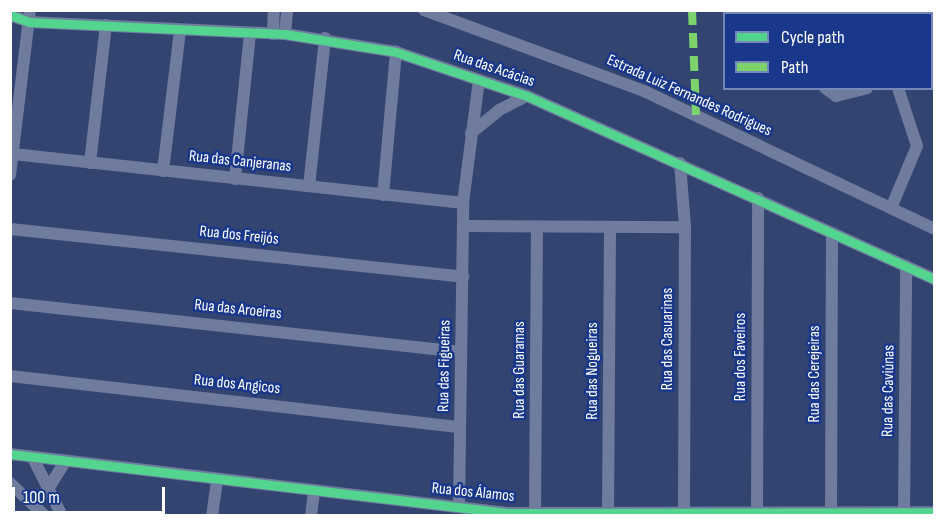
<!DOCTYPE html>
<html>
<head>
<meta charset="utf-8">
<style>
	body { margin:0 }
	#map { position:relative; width:945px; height:526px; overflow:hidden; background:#334471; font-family:"Sofia Sans Condensed",sans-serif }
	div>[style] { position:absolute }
	.minor>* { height:12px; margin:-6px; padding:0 6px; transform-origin:6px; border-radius:6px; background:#6f7c9e }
	.quiet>* { height:8px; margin-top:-4px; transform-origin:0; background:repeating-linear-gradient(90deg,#7cd36c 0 15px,transparent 0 23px) }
	.cycleway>* { height:9px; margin:-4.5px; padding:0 4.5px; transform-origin:4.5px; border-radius:4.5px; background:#53d58f }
	span { translate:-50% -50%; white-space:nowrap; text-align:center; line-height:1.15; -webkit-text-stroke:5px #19388b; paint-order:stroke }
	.street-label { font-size:16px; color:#fff }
	.frame { position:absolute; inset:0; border:12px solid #fff; pointer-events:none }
	.legend { position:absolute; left:723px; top:12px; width:210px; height:78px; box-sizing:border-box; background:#19388b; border:2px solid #7588b9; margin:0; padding:8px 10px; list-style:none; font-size:18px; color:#fff }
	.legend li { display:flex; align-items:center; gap:12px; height:30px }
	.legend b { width:30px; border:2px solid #7588b9 }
	.scale { position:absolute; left:12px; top:487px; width:153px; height:27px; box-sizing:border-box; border:3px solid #fff; border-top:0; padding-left:8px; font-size:18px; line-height:21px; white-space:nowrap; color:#fff; -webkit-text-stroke:4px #19388b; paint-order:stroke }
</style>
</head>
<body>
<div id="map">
	<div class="minor">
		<div style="left:424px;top:10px;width:234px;rotate:20.2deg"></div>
		<div style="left:644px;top:91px;width:321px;rotate:25.4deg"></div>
		<div style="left:799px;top:10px;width:4px;rotate:76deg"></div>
		<div style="left:10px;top:15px;width:20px;rotate:20deg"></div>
		<div style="left:29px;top:22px;width:256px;rotate:2.7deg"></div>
		<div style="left:285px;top:34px;width:112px;rotate:9.2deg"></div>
		<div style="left:396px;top:52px;width:138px;rotate:18.6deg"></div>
		<div style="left:527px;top:96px;width:446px;rotate:24.2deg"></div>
		<div style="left:273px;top:34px;width:24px;rotate:-88deg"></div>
		<div style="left:285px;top:34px;width:24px;rotate:-85deg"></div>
		<div style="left:932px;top:71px;width:2px;rotate:-27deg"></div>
		<div style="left:825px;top:88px;width:14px;rotate:36deg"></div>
		<div style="left:836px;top:96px;width:32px;rotate:-14deg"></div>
		<div style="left:471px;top:133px;width:36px;rotate:-39deg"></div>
		<div style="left:499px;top:110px;width:31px;rotate:-27deg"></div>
		<div style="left:13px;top:154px;width:453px;rotate:6.2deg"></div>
		<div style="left:90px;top:163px;width:139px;rotate:-83.4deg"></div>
		<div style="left:680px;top:163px;width:64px;rotate:85.5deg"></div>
		<div style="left:685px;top:227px;width:289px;rotate:90.2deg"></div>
		<div style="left:163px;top:171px;width:142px;rotate:-83.1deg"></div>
		<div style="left:10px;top:175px;width:166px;rotate:-83.1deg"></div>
		<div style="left:235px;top:179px;width:147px;rotate:-84.1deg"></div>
		<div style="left:309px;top:186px;width:149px;rotate:-83.8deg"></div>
		<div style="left:383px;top:195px;width:144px;rotate:-84.8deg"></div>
		<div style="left:891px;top:208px;width:67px;rotate:-67.2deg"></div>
		<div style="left:917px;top:146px;width:61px;rotate:-108.1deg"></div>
		<div style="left:463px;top:226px;width:222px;rotate:0.3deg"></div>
		<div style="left:10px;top:229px;width:456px;rotate:6deg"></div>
		<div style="left:10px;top:303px;width:454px;rotate:6.2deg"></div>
		<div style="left:10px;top:376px;width:453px;rotate:6.5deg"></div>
		<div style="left:10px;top:454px;width:501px;rotate:6.76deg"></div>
		<div style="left:508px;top:513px;width:426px;rotate:-0.1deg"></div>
		<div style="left:33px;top:458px;width:65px;rotate:63.4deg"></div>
		<div style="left:10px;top:483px;width:48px;rotate:43.3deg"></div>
		<div style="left:48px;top:489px;width:32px;rotate:-58deg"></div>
		<div style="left:459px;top:507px;width:304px;rotate:-89.2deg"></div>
		<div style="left:463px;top:203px;width:124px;rotate:-82.6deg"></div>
		<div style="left:535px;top:513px;width:286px;rotate:-89.6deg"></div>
		<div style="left:212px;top:516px;width:37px;rotate:-82deg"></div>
		<div style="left:311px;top:516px;width:26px;rotate:-83deg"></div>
		<div style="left:608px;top:516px;width:288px;rotate:-89.6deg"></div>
		<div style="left:757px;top:516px;width:318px;rotate:-89.8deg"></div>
		<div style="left:831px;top:516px;width:283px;rotate:-89.8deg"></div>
		<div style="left:904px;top:516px;width:250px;rotate:-89.5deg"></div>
	</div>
	<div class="quiet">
		<div style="left:692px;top:10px;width:105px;rotate:87.8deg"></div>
	</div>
	<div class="cycleway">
		<div style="left:10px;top:15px;width:20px;rotate:20deg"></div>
		<div style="left:29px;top:22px;width:256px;rotate:2.7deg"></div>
		<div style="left:285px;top:34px;width:112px;rotate:9.2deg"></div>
		<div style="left:396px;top:52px;width:138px;rotate:18.6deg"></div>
		<div style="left:527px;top:96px;width:446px;rotate:24.2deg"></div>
		<div style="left:10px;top:454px;width:501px;rotate:6.76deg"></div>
		<div style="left:508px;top:513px;width:426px;rotate:-0.1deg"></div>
	</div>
	<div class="street-label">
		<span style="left:494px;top:69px;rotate:19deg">Rua das Acácias</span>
		<span style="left:689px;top:96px;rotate:24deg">Estrada Luiz Fernandes Rodrigues</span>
		<span style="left:240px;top:162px;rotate:6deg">Rua das Canjeranas</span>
		<span style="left:239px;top:236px;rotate:6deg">Rua dos Freijós</span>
		<span style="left:238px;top:310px;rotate:6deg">Rua das Aroeiras</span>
		<span style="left:668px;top:339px;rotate:-90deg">Rua das Casuarinas</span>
		<span style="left:741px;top:357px;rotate:-90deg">Rua dos Faveiros</span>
		<span style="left:445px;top:366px;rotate:-89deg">Rua das Figueiras</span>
		<span style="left:520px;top:370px;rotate:-90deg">Rua das Guaramas</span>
		<span style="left:593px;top:371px;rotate:-90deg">Rua das Nogueiras</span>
		<span style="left:815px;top:374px;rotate:-90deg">Rua das Cerejeiras</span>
		<span style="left:237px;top:385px;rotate:6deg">Rua dos Angicos</span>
		<span style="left:889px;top:391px;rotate:-89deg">Rua das Caviúnas</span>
		<span style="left:473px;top:493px;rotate:6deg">Rua dos Álamos</span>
	</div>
	<div class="frame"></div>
	<ul class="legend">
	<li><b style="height:8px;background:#53d58f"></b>Cycle path</li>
	<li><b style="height:8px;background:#7cd36c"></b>Path</li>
	</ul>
	<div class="scale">100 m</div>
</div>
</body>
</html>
